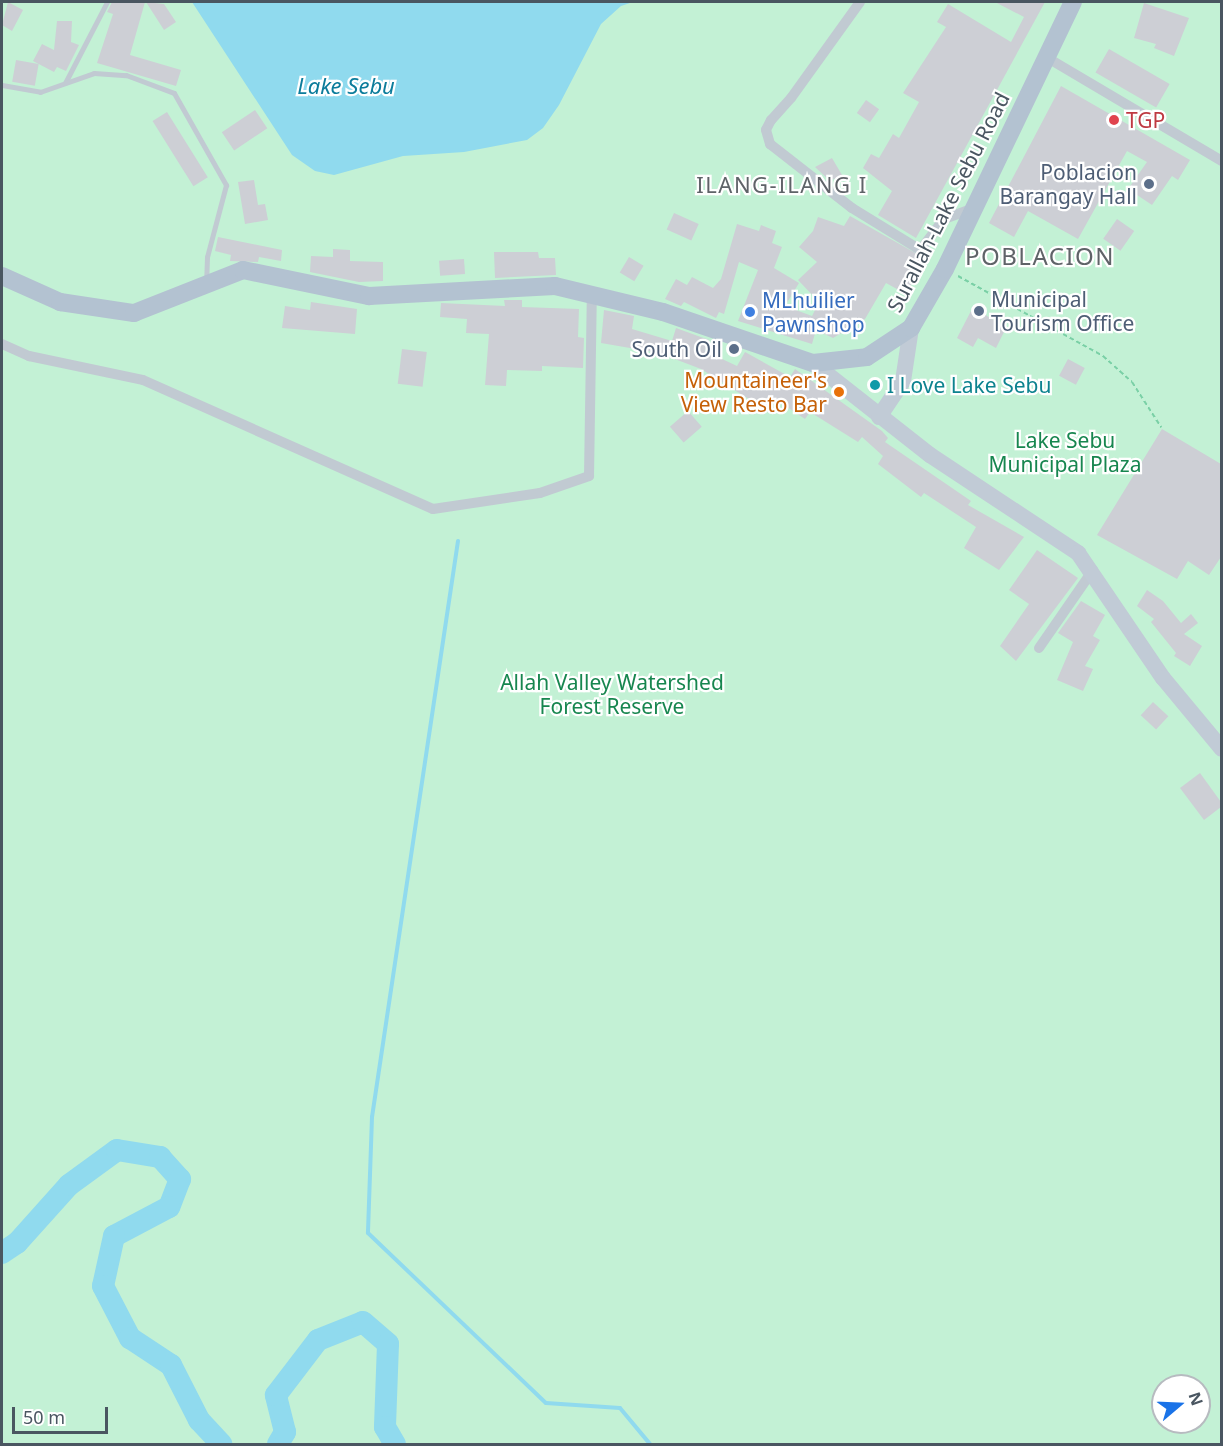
<!DOCTYPE html>
<html>
<head>
<meta charset="utf-8">
<style>
	body { margin:0 }
	#map { position:relative; width:1223px; height:1446px; overflow:hidden; background:#f5f3f3; font-family:"Noto Sans",sans-serif }
	div>[style] { position:absolute }
	.green>* { inset:0; background:#c3f1d5 }
	.water>* { inset:0; background:#90daee }
	.stream>* { height:4px; margin:-2px; padding:0 2px; transform-origin:2px; border-radius:2px; background:#90daee }
	.river>* { height:22px; margin:-11px; padding:0 11px; transform-origin:11px; border-radius:11px; background:#90daee }
	.building>* { inset:0; background:#cdcfd5; transform-origin:0 0 }
	.path>* { height:2px; margin-top:-1px; transform-origin:0; background:repeating-linear-gradient(90deg,#7ad0a6 0 4.5px,transparent 0 7.5px) }
	.lane>* { height:5px; margin:-2.5px; padding:0 2.5px; transform-origin:2.5px; border-radius:2.5px; background:#c1cad2 }
	.street>* { height:10px; margin:-5px; padding:0 5px; transform-origin:5px; border-radius:5px; background:#c1cad2 }
	.secondary>* { height:16px; margin:-8px; padding:0 8px; transform-origin:8px; border-radius:8px; background:#c1cbd6 }
	.primary>* { height:18px; margin:-9px; padding:0 9px; transform-origin:9px; border-radius:9px; background:#b3c2d1 }
	.dots>* { width:16px; height:16px; translate:-50% -50%; box-sizing:border-box; border:3px solid #fff; border-radius:50% }
	span { translate:-50% -50%; white-space:nowrap; text-align:center; line-height:1.15; -webkit-text-stroke:4.5px #fff; paint-order:stroke }
	.health-label { font-size:21px; color:#be3a42 }
	.left { translate:0 -50%; text-align:left }
	.service-label { font-size:21px; color:#4e5e75 }
	.right { translate:-100% -50%; text-align:right }
	.street-label { font-size:21px; color:#4a5661 }
	.shop-label { font-size:21px; color:#366cbe }
	.food-label { font-size:21px; color:#c56008 }
	.culture-label { font-size:21px; color:#0d838f }
	.park-label { font-size:21px; color:#17864f }
	.water-label { font-size:22px; color:#0c7c9b; font-style:italic }
	.neighbourhood-label { font-size:22px; color:#5f6368; letter-spacing:1.5px }
	.quarter-label { font-size:24px; color:#5f6368; letter-spacing:1.5px }
	.frame { position:absolute; inset:0; border:3px solid #4a5661; pointer-events:none }
	.north { position:absolute; left:1151px; top:1374px; width:60px; height:60px; box-sizing:border-box; background:#fff; border:2px solid #b7bbc0; border-radius:50%; rotate:71deg; font-size:16px; font-weight:700; line-height:24px; text-align:center; color:#4a5661 }
	.north::after { content:''; display:block; margin:auto; width:21px; height:27px; background:#1a73e8; clip-path:polygon(50% 0,100% 100%,50% 72%,0 100%) }
	.scale { position:absolute; left:12px; top:1407px; width:96px; height:27px; box-sizing:border-box; border:3px solid #4a5661; border-top:0; padding-left:8px; font-size:18px; line-height:21px; white-space:nowrap; color:#4a5661; -webkit-text-stroke:4px #fff; paint-order:stroke }
</style>
</head>
<body>
<div id="map">
	<div class="green">
		<div style="clip-path:polygon(evenodd,2px 2px,1221px 2px,1221px 1444px,2px 1444px,2px 2px,1163px 1386px,1199px 1386px,1199px 1422px,1163px 1422px,1163px 1386px)"></div>
	</div>
	<div class="water">
		<div style="clip-path:polygon(192px 2px,633px 2px,621px 6px,601px 24px,559px 105px,543px 128px,527px 140px,464px 152px,403px 156px,334px 175px,315px 171px,292px 155px)"></div>
	</div>
	<div class="stream">
		<div style="left:458px;top:541px;width:582px;rotate:98.49deg"></div>
		<div style="left:372px;top:1117px;width:116px;rotate:92deg"></div>
		<div style="left:368px;top:1233px;width:246px;rotate:43.7deg"></div>
		<div style="left:546px;top:1403px;width:74px;rotate:3.9deg"></div>
		<div style="left:620px;top:1408px;width:47px;rotate:50.2deg"></div>
	</div>
	<div class="river">
		<div style="left:2px;top:1253px;width:18px;rotate:-34deg"></div>
		<div style="left:17px;top:1243px;width:78px;rotate:-48.1deg"></div>
		<div style="left:69px;top:1185px;width:59px;rotate:-36.1deg"></div>
		<div style="left:117px;top:1150px;width:44px;rotate:9.2deg"></div>
		<div style="left:160px;top:1157px;width:30px;rotate:48deg"></div>
		<div style="left:180px;top:1179px;width:30px;rotate:111deg"></div>
		<div style="left:169px;top:1207px;width:62px;rotate:152.2deg"></div>
		<div style="left:114px;top:1236px;width:51px;rotate:102.4deg"></div>
		<div style="left:103px;top:1286px;width:59px;rotate:62.6deg"></div>
		<div style="left:130px;top:1338px;width:49px;rotate:33.4deg"></div>
		<div style="left:171px;top:1365px;width:62px;rotate:63deg"></div>
		<div style="left:199px;top:1420px;width:33px;rotate:47deg"></div>
		<div style="left:278px;top:1444px;width:14px;rotate:-60deg"></div>
		<div style="left:285px;top:1432px;width:38px;rotate:-104deg"></div>
		<div style="left:276px;top:1395px;width:69px;rotate:-52.6deg"></div>
		<div style="left:318px;top:1340px;width:48px;rotate:-21.8deg"></div>
		<div style="left:363px;top:1322px;width:33px;rotate:41deg"></div>
		<div style="left:388px;top:1344px;width:83px;rotate:92.1deg"></div>
		<div style="left:385px;top:1427px;width:20px;rotate:60deg"></div>
	</div>
	<div class="building">
		<div style="clip-path:polygon(8px 2px,23px 10px,12px 31px,2px 25px)"></div>
		<div style="clip-path:polygon(112px 2px,145px 2px,130px 55px,181px 70px,176px 86px,97px 63px,113px 14px,107px 12px)"></div>
		<div style="clip-path:polygon(146px 2px,164px 4px,176px 22px,164px 30px)"></div>
		<div style="clip-path:polygon(995px 2px,1045px 2px,916px 238px,878px 215px,892px 191px,863px 168px,871px 154px,879px 158px,893px 134px,899px 138px,919px 102px,903px 93px,946px 27px,937px 22px,948px 4px,1011px 42px,1024px 17px)"></div>
		<div style="clip-path:polygon(1144px 3px,1189px 18px,1174px 56px,1154px 48px,1156px 44px,1134px 38px)"></div>
		<div style="clip-path:polygon(57px 21px,72px 21px,71px 42px,79px 45px,66px 71px,57px 67px,54px 72px,33px 61px,42px 44px,54px 50px)"></div>
		<div style="left:1109px;top:49px;width:70px;height:27px;rotate:30deg"></div>
		<div style="left:16px;top:60px;width:23px;height:22px;rotate:10deg"></div>
		<div style="clip-path:polygon(1061px 86px,1190px 160px,1178px 180px,1172px 176px,1152px 205px,1128px 189px,1147px 162px,1127px 151px,1078px 239px,1028px 211px,1014px 237px,989px 223px)"></div>
		<div style="left:866px;top:100px;width:16px;height:16px;rotate:35deg"></div>
		<div style="left:255px;top:110px;width:22px;height:40px;rotate:56deg"></div>
		<div style="left:167px;top:112px;width:77px;height:17px;rotate:58deg"></div>
		<div style="clip-path:polygon(832px 158px,842px 175px,830px 181px,815px 167px)"></div>
		<div style="clip-path:polygon(254px 180px,258px 205px,265px 204px,268px 220px,245px 224px,238px 182px)"></div>
		<div style="left:674px;top:213px;width:27px;height:18px;rotate:24deg"></div>
		<div style="clip-path:polygon(850px 216px,926px 259px,906px 294px,886px 283px,865px 319px,833px 338px,816px 330px,812px 344px,738px 321px,758px 270px,739px 262px,724px 314px,719px 312px,716px 318px,684px 302px,681px 306px,665px 299px,676px 279px,687px 285px,692px 277px,713px 288px,721px 279px,737px 224px,759px 231px,761px 225px,776px 231px,772px 243px,782px 247px,774px 268px,799px 283px,785px 306px,812px 316px,819px 302px,798px 280px,817px 262px,799px 247px,813px 231px,818px 217px,844px 226px)"></div>
		<div style="left:1117px;top:219px;width:21px;height:24px;rotate:35deg"></div>
		<div style="clip-path:polygon(218px 237px,282px 250px,281px 261px,259px 257px,258px 262px,230px 261px,231px 255px,215px 251px)"></div>
		<div style="clip-path:polygon(333px 249px,350px 250px,350px 261px,383px 262px,383px 281px,359px 282px,310px 272px,311px 256px,333px 257px)"></div>
		<div style="clip-path:polygon(494px 252px,538px 252px,539px 258px,555px 258px,556px 275px,495px 278px)"></div>
		<div style="left:629px;top:257px;width:17px;height:18px;rotate:31deg"></div>
		<div style="left:464px;top:259px;width:15px;height:25px;rotate:86deg"></div>
		<div style="clip-path:polygon(504px 300px,522px 300px,522px 307px,579px 309px,578px 337px,584px 338px,583px 368px,542px 366px,542px 371px,507px 370px,506px 386px,485px 385px,489px 334px,466px 333px,467px 319px,440px 317px,441px 303px,505px 306px)"></div>
		<div style="clip-path:polygon(311px 302px,357px 309px,355px 334px,282px 328px,285px 306px,310px 310px)"></div>
		<div style="clip-path:polygon(973px 307px,1006px 328px,996px 348px,978px 338px,973px 347px,957px 338px)"></div>
		<div style="clip-path:polygon(604px 310px,634px 316px,632px 329px,672px 341px,676px 328px,709px 340px,705px 351px,737px 366px,745px 352px,790px 377px,795px 369px,882px 431px,888px 438px,885px 442px,971px 501px,968px 505px,1024px 537px,999px 570px,964px 548px,976px 527px,924px 493px,921px 497px,878px 464px,883px 456px,862px 437px,858px 442px,810px 412px,805px 419px,772px 397px,765px 409px,701px 369px,659px 353px,601px 343px)"></div>
		<div style="left:402px;top:349px;width:25px;height:35px;rotate:7deg"></div>
		<div style="left:1068px;top:359px;width:19px;height:19px;rotate:28deg"></div>
		<div style="left:688px;top:411px;width:21px;height:24px;rotate:49deg"></div>
		<div style="clip-path:polygon(1162px 429px,1221px 464px,1221px 557px,1209px 575px,1188px 561px,1177px 579px,1097px 535px)"></div>
		<div style="clip-path:polygon(1037px 550px,1078px 578px,1016px 661px,1000px 646px,1029px 604px,1009px 590px)"></div>
		<div style="clip-path:polygon(1147px 590px,1163px 601px,1181px 623px,1191px 614px,1198px 623px,1184px 634px,1202px 646px,1190px 666px,1174px 656px,1176px 653px,1151px 622px,1154px 619px,1137px 606px)"></div>
		<div style="clip-path:polygon(1081px 601px,1105px 615px,1093px 636px,1100px 640px,1085px 666px,1093px 669px,1083px 691px,1057px 680px,1073px 642px,1058px 633px)"></div>
		<div style="left:1153px;top:702px;width:21px;height:18px;rotate:43deg"></div>
		<div style="clip-path:polygon(1200px 773px,1221px 802px,1221px 807px,1204px 820px,1180px 788px)"></div>
	</div>
	<div class="path">
		<div style="left:958px;top:276px;width:166px;rotate:28.9deg"></div>
		<div style="left:1103px;top:356px;width:39px;rotate:42deg"></div>
		<div style="left:1132px;top:382px;width:54px;rotate:57.2deg"></div>
	</div>
	<div class="lane">
		<div style="left:65px;top:83px;width:91px;rotate:-62.6deg"></div>
		<div style="left:2px;top:85px;width:39px;rotate:10deg"></div>
		<div style="left:40px;top:92px;width:57px;rotate:-19.4deg"></div>
		<div style="left:94px;top:73px;width:32px;rotate:4deg"></div>
		<div style="left:126px;top:75px;width:51px;rotate:20.6deg"></div>
		<div style="left:174px;top:93px;width:106px;rotate:60.5deg"></div>
		<div style="left:226px;top:185px;width:74px;rotate:104.8deg"></div>
		<div style="left:207px;top:257px;width:24px;rotate:92deg"></div>
	</div>
	<div class="street">
		<div style="left:860px;top:2px;width:118px;rotate:125.7deg"></div>
		<div style="left:791px;top:98px;width:30px;rotate:132deg"></div>
		<div style="left:771px;top:120px;width:11px;rotate:117deg"></div>
		<div style="left:766px;top:130px;width:15px;rotate:74deg"></div>
		<div style="left:770px;top:144px;width:104px;rotate:38deg"></div>
		<div style="left:852px;top:208px;width:76px;rotate:31.6deg"></div>
		<div style="left:917px;top:248px;width:5px"></div>
		<div style="left:922px;top:248px;width:36px;rotate:-53deg"></div>
		<div style="left:944px;top:219px;width:30px;rotate:-20deg"></div>
		<div style="left:1046px;top:57px;width:204px;rotate:30.6deg"></div>
		<div style="left:2px;top:344px;width:30px;rotate:24deg"></div>
		<div style="left:29px;top:356px;width:116px;rotate:11.9deg"></div>
		<div style="left:143px;top:380px;width:317px;rotate:24deg"></div>
		<div style="left:433px;top:509px;width:108px;rotate:-8.5deg"></div>
		<div style="left:540px;top:493px;width:52px;rotate:-19.1deg"></div>
		<div style="left:589px;top:476px;width:182px;rotate:-89.1deg"></div>
		<div style="left:1039px;top:648px;width:95px;rotate:-55.3deg"></div>
	</div>
	<div class="secondary">
		<div style="left:813px;top:363px;width:149px;rotate:38.2deg"></div>
		<div style="left:930px;top:455px;width:178px;rotate:33.5deg"></div>
		<div style="left:1078px;top:553px;width:151px;rotate:55.8deg"></div>
		<div style="left:1163px;top:678px;width:92px;rotate:50.3deg"></div>
		<div style="left:879px;top:417px;width:43px;rotate:-56.3deg"></div>
		<div style="left:903px;top:381px;width:54px;rotate:-81.4deg"></div>
	</div>
	<div class="primary">
		<div style="left:2px;top:276px;width:64px;rotate:24.1deg"></div>
		<div style="left:60px;top:302px;width:75px;rotate:8.5deg"></div>
		<div style="left:134px;top:313px;width:117px;rotate:-21.5deg"></div>
		<div style="left:243px;top:270px;width:129px;rotate:11.7deg"></div>
		<div style="left:369px;top:296px;width:186px;rotate:-3.1deg"></div>
		<div style="left:555px;top:286px;width:111px;rotate:13.5deg"></div>
		<div style="left:663px;top:312px;width:158px;rotate:18.8deg"></div>
		<div style="left:813px;top:363px;width:54px;rotate:-6.3deg"></div>
		<div style="left:867px;top:357px;width:53px;rotate:-33.4deg"></div>
		<div style="left:911px;top:328px;width:68px;rotate:-60deg"></div>
		<div style="left:945px;top:269px;width:296px;rotate:-64.4deg"></div>
	</div>
	<div class="dots">
		<div style="left:1114px;top:120px;background:#e0444e"></div>
		<div style="left:1149px;top:184px;background:#5c6f8a"></div>
		<div style="left:979px;top:311px;background:#5c6f8a"></div>
		<div style="left:750px;top:312px;background:#3f7fe0"></div>
		<div style="left:734px;top:349px;background:#5c6f8a"></div>
		<div style="left:875px;top:385px;background:#0f9aa8"></div>
		<div style="left:839px;top:392px;background:#e8710a"></div>
	</div>
	<div class="health-label">
		<span class="left" style="left:1126px;top:120px">TGP</span>
	</div>
	<div class="service-label">
		<span class="right" style="left:1137px;top:184px">Poblacion<br>Barangay Hall</span>
		<span class="left" style="left:991px;top:311px">Municipal<br>Tourism Office</span>
		<span class="right" style="left:722px;top:349px">South Oil</span>
	</div>
	<div class="street-label">
		<span style="left:948px;top:202px;rotate:-63deg">Surallah-Lake Sebu Road</span>
	</div>
	<div class="shop-label">
		<span class="left" style="left:762px;top:312px">MLhuilier<br>Pawnshop</span>
	</div>
	<div class="food-label">
		<span class="right" style="left:827px;top:392px">Mountaineer's<br>View Resto Bar</span>
	</div>
	<div class="culture-label">
		<span class="left" style="left:887px;top:385px">I Love Lake Sebu</span>
	</div>
	<div class="park-label">
		<span style="left:1065px;top:452px">Lake Sebu<br>Municipal Plaza</span>
		<span style="left:612px;top:694px">Allah Valley Watershed<br>Forest Reserve</span>
	</div>
	<div class="water-label">
		<span style="left:346px;top:86px">Lake Sebu</span>
	</div>
	<div class="neighbourhood-label">
		<span style="left:782px;top:185px">ILANG-ILANG I</span>
	</div>
	<div class="quarter-label">
		<span style="left:1040px;top:256px">POBLACION</span>
	</div>
	<div class="frame"></div>
	<div class="north">N</div>
	<div class="scale">50 m</div>
</div>
</body>
</html>
